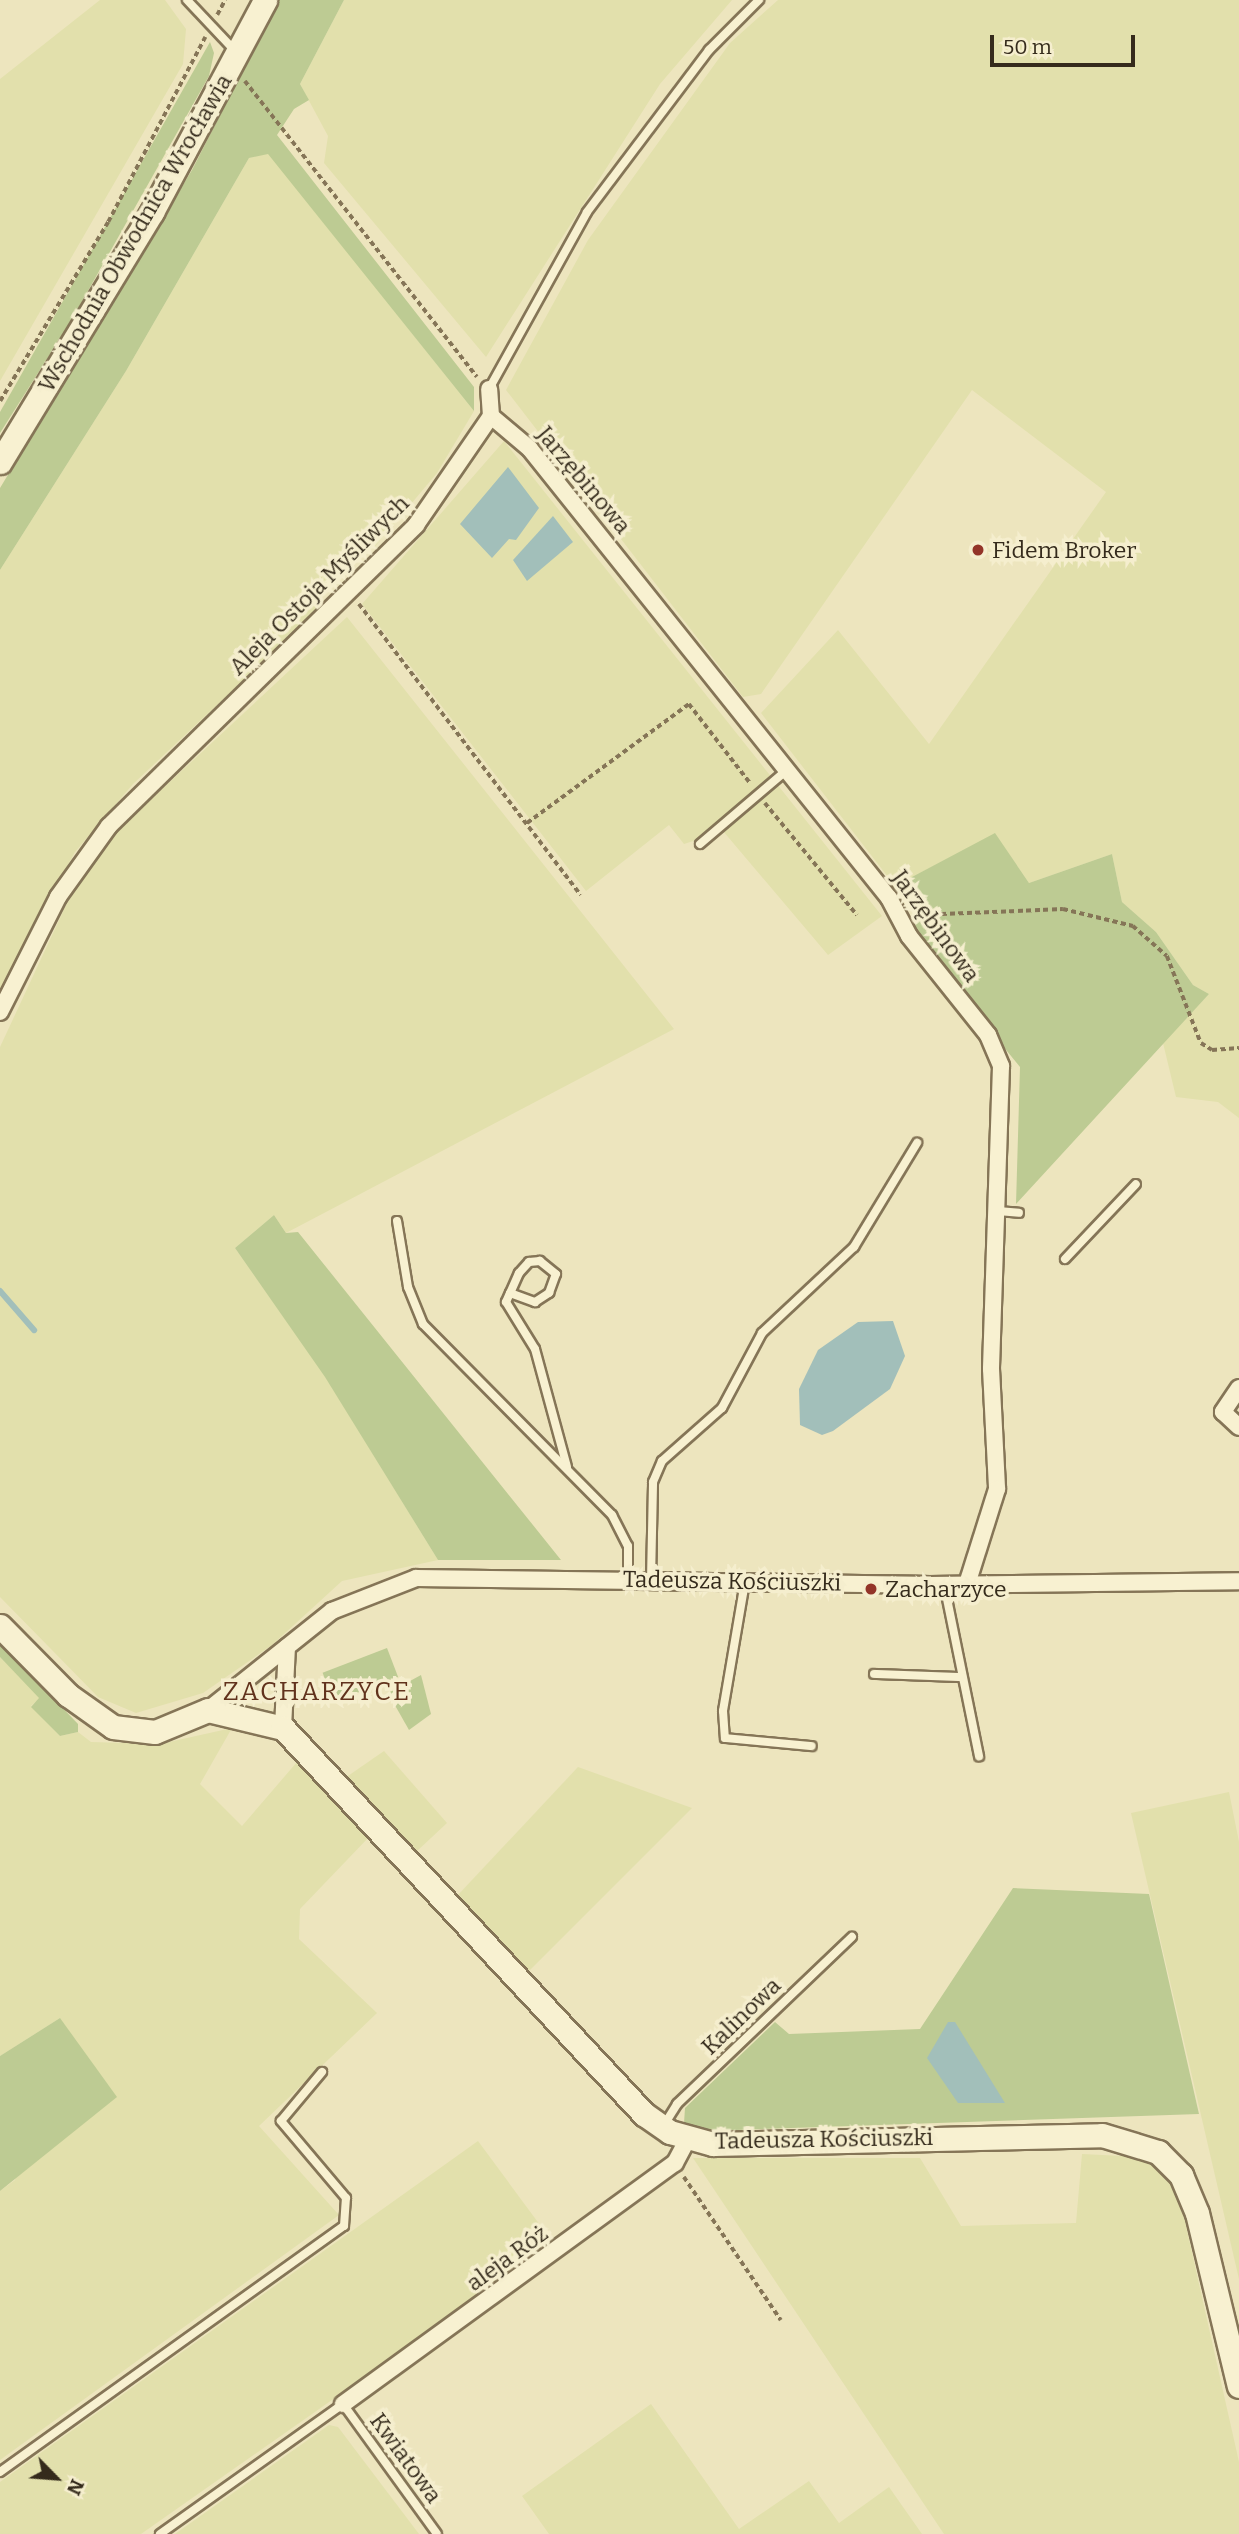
<!DOCTYPE html>
<html>
<head>
<meta charset="utf-8">
<style>
	body { margin:0 }
	#map { position:relative; width:1239px; height:2534px; overflow:hidden; background:#ede5be; font-family:Bitter,serif }
	div>[style] { position:absolute }
	.farmland>* { inset:0; background:#e2e0ac }
	.green>* { inset:0; background:#bdcb93; transform-origin:0 0 }
	.water>* { inset:0; background:#a2bfba }
	.stream>* { height:6px; margin:-3px; padding:0 3px; transform-origin:3px; border-radius:3px; background:#a2bfba }
	.path>* { height:3.5px; margin-top:-1.75px; transform-origin:0; background:repeating-linear-gradient(90deg,#857557 0 5px,transparent 0 8.5px) }
	.roads { filter:drop-shadow(2px 0 #857557) drop-shadow(-2px 0 #857557) drop-shadow(0 2px #857557) drop-shadow(0 -2px #857557) }
	.lane>* { height:8px; margin:-4px; padding:0 4px; transform-origin:4px; border-radius:4px; background:#f8f1d1 }
	.street>* { height:16px; margin:-8px; padding:0 8px; transform-origin:8px; border-radius:8px; background:#f8f1d1 }
	.secondary>* { height:23px; margin:-11.5px; padding:0 11.5px; transform-origin:11.5px; border-radius:11.5px; background:#f8f1d1 }
	.dots>* { width:19px; height:19px; translate:-50% -50%; box-sizing:border-box; border:4px solid #f5eece; border-radius:50% }
	span { translate:-50% -50%; white-space:nowrap; text-align:center; line-height:1.15; -webkit-text-stroke:7px #f5eece; paint-order:stroke }
	.street-label { font-size:23px; color:#352b1c }
	.poi-label { font-size:23px; color:#352b1c }
	.left { translate:0 -50%; text-align:left }
	.quarter-label { font-size:26px; color:#61321c; letter-spacing:2px }
	.north { position:absolute; left:21px; top:2443px; width:70px; height:70px; -webkit-text-stroke:5px #f5eece; paint-order:stroke; rotate:115deg; font-size:19px; font-weight:700; line-height:28px; text-align:center; color:#352b1c }
	.north::after { content:''; display:block; margin:auto; width:24px; height:32px; background:#352b1c; clip-path:polygon(50% 0,100% 100%,50% 72%,0 100%) }
	.scale { position:absolute; left:990px; top:35px; width:145px; height:32px; box-sizing:border-box; border:4px solid #352b1c; border-top:0; padding-left:9px; font-size:21px; line-height:24px; white-space:nowrap; color:#352b1c; -webkit-text-stroke:5px #f5eece; paint-order:stroke }
</style>
</head>
<body>
<div id="map">
	<div class="farmland">
		<div style="clip-path:polygon(100px 0,165px 0,186px 29px,183px 64px,0 381px,0 79px)"></div>
		<div style="clip-path:polygon(344px 0,732px 0,660px 84px,486px 357px,324px 163px,328px 136px,300px 84px)"></div>
		<div style="clip-path:polygon(778px 0,1239px 0,1239px 1118px,1218px 1102px,1176px 1097px,1163px 1043px,1209px 994px,1193px 985px,1156px 932px,1122px 902px,1112px 854px,1029px 883px,995px 834px,895px 886px,761px 713px,838px 630px,929px 744px,1106px 492px,972px 390px,761px 694px,743px 697px,506px 390px,588px 240px,730px 43px)"></div>
		<div style="clip-path:polygon(268px 153px,474px 411px,437px 473px,374px 548px,354px 555px,311px 602px,318px 610px,133px 784px,75px 852px,0 989px,0 570px,126px 371px,249px 158px)"></div>
		<div style="clip-path:polygon(504px 441px,882px 916px,828px 955px,723px 831px,684px 844px,669px 825px,586px 891px,362px 604px)"></div>
		<div style="clip-path:polygon(347px 617px,674px 1029px,286px 1233px,274px 1215px,235px 1248px,325px 1376px,438px 1560px,342px 1581px,272px 1645px,203px 1693px,136px 1713px,98px 1697px,0 1597px,0 1047px,68px 901px,115px 833px)"></div>
		<div style="clip-path:polygon(0 1657px,40px 1698px,31px 1706px,60px 1736px,78px 1732px,91px 1742px,160px 1744px,232px 1728px,200px 1784px,242px 1826px,297px 1762px,370px 1836px,300px 1909px,299px 1939px,377px 2013px,259px 2126px,339px 2215px,0 2460px,0 2191px,15px 2180px,60px 2018px,0 2056px)"></div>
		<div style="clip-path:polygon(384px 1751px,447px 1823px,416px 1852px,345px 1778px)"></div>
		<div style="clip-path:polygon(578px 1767px,692px 1808px,528px 1972px,457px 1896px)"></div>
		<div style="clip-path:polygon(1229px 1792px,1239px 1842px,1239px 2279px,1131px 1813px)"></div>
		<div style="clip-path:polygon(478px 2141px,554px 2244px,141px 2534px,0 2534px,0 2482px)"></div>
		<div style="clip-path:polygon(1082px 2154px,1143px 2157px,1170px 2182px,1182px 2208px,1239px 2462px,1239px 2534px,944px 2534px,693px 2158px,920px 2158px,961px 2226px,1076px 2223px)"></div>
		<div style="clip-path:polygon(651px 2404px,739px 2529px,809px 2481px,839px 2523px,889px 2487px,922px 2534px,549px 2534px,522px 2496px)"></div>
		<div style="clip-path:polygon(329px 2425px,338px 2427px,419px 2534px,175px 2534px)"></div>
	</div>
	<div class="green">
		<div style="clip-path:polygon(279px 0,344px 0,300px 84px,309px 100px,294px 109px,277px 135px,474px 387px,474px 411px,268px 154px,249px 158px,126px 371px,0 570px,0 488px,192px 170px)"></div>
		<div style="clip-path:polygon(210px 42px,214px 53px,209px 76px,71px 321px,0 433px,0 412px)"></div>
		<div style="clip-path:polygon(995px 833px,1029px 883px,1112px 854px,1122px 902px,1156px 932px,1193px 985px,1209px 994px,1016px 1204px,1020px 1067px,917px 941px,914px 912px,895px 886px)"></div>
		<div style="clip-path:polygon(274px 1215px,286px 1233px,298px 1232px,561px 1560px,438px 1560px,325px 1377px,235px 1248px)"></div>
		<div style="clip-path:polygon(0 1643px,78px 1724px,78px 1732px,60px 1736px,31px 1707px,39px 1698px,0 1657px)"></div>
		<div style="left:387px;top:1648px;width:31px;height:69px;rotate:69deg"></div>
		<div style="clip-path:polygon(421px 1675px,431px 1714px,409px 1730px,388px 1693px)"></div>
		<div style="clip-path:polygon(1013px 1888px,1149px 1894px,1199px 2114px,706px 2131px,684px 2123px,685px 2108px,775px 2022px,789px 2034px,920px 2029px)"></div>
		<div style="clip-path:polygon(60px 2018px,117px 2097px,0 2191px,0 2056px)"></div>
	</div>
	<div class="water">
		<div style="clip-path:polygon(508px 467px,539px 508px,516px 540px,509px 539px,492px 558px,460px 524px)"></div>
		<div style="clip-path:polygon(553px 516px,573px 542px,527px 581px,513px 560px)"></div>
		<div style="clip-path:polygon(893px 1321px,905px 1356px,890px 1389px,833px 1431px,822px 1435px,800px 1425px,799px 1389px,818px 1350px,858px 1322px)"></div>
		<div style="clip-path:polygon(948px 2022px,955px 2022px,1005px 2103px,958px 2103px,927px 2058px)"></div>
	</div>
	<div class="stream">
		<div style="left:0;top:1291px;width:52px;rotate:48.9deg"></div>
	</div>
	<div class="path">
		<div style="left:217px;top:15px;width:17px;rotate:-62deg"></div>
		<div style="left:245px;top:81px;width:376px;rotate:51.9deg"></div>
		<div style="left:0;top:401px;width:209px;rotate:-58.9deg"></div>
		<div style="left:108px;top:222px;width:209px;rotate:-62.3deg"></div>
		<div style="left:359px;top:604px;width:366px;rotate:52.7deg"></div>
		<div style="left:765px;top:803px;width:145px;rotate:50.6deg"></div>
		<div style="left:527px;top:823px;width:201px;rotate:-36.3deg"></div>
		<div style="left:689px;top:704px;width:100px;rotate:52.3deg"></div>
		<div style="left:916px;top:915px;width:147px;rotate:-2.3deg"></div>
		<div style="left:1063px;top:909px;width:72px;rotate:13.7deg"></div>
		<div style="left:1133px;top:926px;width:45px;rotate:41.4deg"></div>
		<div style="left:1167px;top:956px;width:93px;rotate:68.7deg"></div>
		<div style="left:1201px;top:1043px;width:13px;rotate:32deg"></div>
		<div style="left:1212px;top:1050px;width:27px;rotate:-4deg"></div>
		<div style="left:684px;top:2177px;width:173px;rotate:55.9deg"></div>
	</div>
	<div class="roads">
		<div class="lane">
			<div style="left:187px;top:0;width:70px;rotate:46.7deg"></div>
			<div style="left:489px;top:389px;width:202px;rotate:-61deg"></div>
			<div style="left:587px;top:212px;width:203px;rotate:-53deg"></div>
			<div style="left:709px;top:50px;width:71px;rotate:-45deg"></div>
			<div style="left:700px;top:844px;width:114px;rotate:-40.4deg"></div>
			<div style="left:998px;top:1211px;width:21px;rotate:5deg"></div>
			<div style="left:397px;top:1221px;width:67px;rotate:80.5deg"></div>
			<div style="left:408px;top:1287px;width:40px;rotate:68deg"></div>
			<div style="left:423px;top:1324px;width:269px;rotate:45.3deg"></div>
			<div style="left:612px;top:1515px;width:35px;rotate:63deg"></div>
			<div style="left:628px;top:1546px;width:34px;rotate:90deg"></div>
			<div style="left:1065px;top:1259px;width:103px;rotate:-46.6deg"></div>
			<div style="left:510px;top:1293px;width:27px;rotate:20deg"></div>
			<div style="left:535px;top:1302px;width:17px;rotate:-33deg"></div>
			<div style="left:549px;top:1293px;width:20px;rotate:-70deg"></div>
			<div style="left:556px;top:1274px;width:21px;rotate:-141deg"></div>
			<div style="left:540px;top:1261px;width:11px;rotate:175deg"></div>
			<div style="left:529px;top:1262px;width:15px;rotate:132deg"></div>
			<div style="left:519px;top:1273px;width:22px;rotate:114deg"></div>
			<div style="left:510px;top:1293px;width:10px;rotate:114deg"></div>
			<div style="left:506px;top:1302px;width:55px;rotate:58.3deg"></div>
			<div style="left:535px;top:1349px;width:122px;rotate:74.8deg"></div>
			<div style="left:651px;top:1580px;width:98px;rotate:-88.8deg"></div>
			<div style="left:653px;top:1482px;width:23px;rotate:-67deg"></div>
			<div style="left:662px;top:1461px;width:80px;rotate:-41.5deg"></div>
			<div style="left:722px;top:1408px;width:85px;rotate:-61.9deg"></div>
			<div style="left:762px;top:1333px;width:126px;rotate:-43.1deg"></div>
			<div style="left:854px;top:1247px;width:122px;rotate:-58.8deg"></div>
			<div style="left:745px;top:1582px;width:131px;rotate:99.7deg"></div>
			<div style="left:723px;top:1711px;width:27px;rotate:86deg"></div>
			<div style="left:725px;top:1738px;width:87px;rotate:5.3deg"></div>
			<div style="left:944px;top:1584px;width:176px;rotate:78.5deg"></div>
			<div style="left:874px;top:1674px;width:87px;rotate:2deg"></div>
			<div style="left:664px;top:2125px;width:25px;rotate:-58deg"></div>
			<div style="left:677px;top:2104px;width:242px;rotate:-43.7deg"></div>
			<div style="left:0;top:2472px;width:423px;rotate:-35.6deg"></div>
			<div style="left:344px;top:2226px;width:28px;rotate:-86deg"></div>
			<div style="left:346px;top:2198px;width:101px;rotate:-130.2deg"></div>
			<div style="left:281px;top:2121px;width:64px;rotate:-50.1deg"></div>
			<div style="left:160px;top:2534px;width:224px;rotate:-35.4deg"></div>
			<div style="left:343px;top:2404px;width:160px;rotate:54.1deg"></div>
		</div>
		<div class="street">
			<div style="left:491px;top:416px;width:51px;rotate:40.2deg"></div>
			<div style="left:530px;top:449px;width:575px;rotate:51.36deg"></div>
			<div style="left:889px;top:898px;width:43px;rotate:62.2deg"></div>
			<div style="left:909px;top:936px;width:127px;rotate:51.4deg"></div>
			<div style="left:988px;top:1035px;width:34px;rotate:67deg"></div>
			<div style="left:1001px;top:1066px;width:303px;rotate:91.9deg"></div>
			<div style="left:991px;top:1369px;width:120px;rotate:87.1deg"></div>
			<div style="left:997px;top:1489px;width:100px;rotate:107.5deg"></div>
			<div style="left:0;top:1012px;width:129px;rotate:-63.2deg"></div>
			<div style="left:58px;top:897px;width:87px;rotate:-54.3deg"></div>
			<div style="left:109px;top:826px;width:430px;rotate:-44.4deg"></div>
			<div style="left:416px;top:525px;width:132px;rotate:-55.5deg"></div>
			<div style="left:491px;top:416px;width:27px;rotate:-94deg"></div>
			<div style="left:1239px;top:1388px;width:29px;rotate:124deg"></div>
			<div style="left:1223px;top:1412px;width:22px;rotate:43deg"></div>
			<div style="left:208px;top:1710px;width:159px;rotate:-38.6deg"></div>
			<div style="left:332px;top:1611px;width:90px;rotate:-21.4deg"></div>
			<div style="left:416px;top:1578px;width:514px;rotate:0.78deg"></div>
			<div style="left:930px;top:1585px;width:309px;rotate:-0.7deg"></div>
			<div style="left:283px;top:1728px;width:81px;rotate:-87.2deg"></div>
			<div style="left:343px;top:2404px;width:410px;rotate:-36deg"></div>
			<div style="left:675px;top:2163px;width:27px;rotate:-62deg"></div>
		</div>
		<div class="secondary">
			<div style="left:0;top:462px;width:293px;rotate:-58.7deg"></div>
			<div style="left:152px;top:212px;width:240px;rotate:-61.9deg"></div>
			<div style="left:0;top:1626px;width:97px;rotate:45.4deg"></div>
			<div style="left:68px;top:1695px;width:55px;rotate:35.4deg"></div>
			<div style="left:113px;top:1727px;width:42px;rotate:6.8deg"></div>
			<div style="left:155px;top:1732px;width:57px;rotate:-22.5deg"></div>
			<div style="left:208px;top:1710px;width:77px;rotate:13.5deg"></div>
			<div style="left:283px;top:1728px;width:529px;rotate:46.92deg"></div>
			<div style="left:644px;top:2114px;width:32px;rotate:35deg"></div>
			<div style="left:670px;top:2132px;width:45px;rotate:15.6deg"></div>
			<div style="left:713px;top:2144px;width:389px;rotate:-1.3deg"></div>
			<div style="left:1102px;top:2135px;width:59px;rotate:16.9deg"></div>
			<div style="left:1158px;top:2152px;width:33px;rotate:45deg"></div>
			<div style="left:1181px;top:2175px;width:41px;rotate:67.2deg"></div>
			<div style="left:1197px;top:2213px;width:178px;rotate:76.4deg"></div>
		</div>
	</div>
	<div class="dots">
		<div style="left:978px;top:550px;background:#933428"></div>
		<div style="left:871px;top:1589px;background:#933428"></div>
	</div>
	<div class="street-label">
		<span style="left:135px;top:233px;rotate:-60deg">Wschodnia Obwodnica Wrocławia</span>
		<span style="left:584px;top:480px;rotate:50deg">Jarzębinowa</span>
		<span style="left:319px;top:585px;rotate:-45deg">Aleja Ostoja Myśliwych</span>
		<span style="left:936px;top:926px;rotate:54deg">Jarzębinowa</span>
		<span style="left:732px;top:1581px;rotate:1deg">Tadeusza Kościuszki</span>
		<span style="left:741px;top:2016px;rotate:-44deg">Kalinowa</span>
		<span style="left:824px;top:2139px;rotate:-1deg">Tadeusza Kościuszki</span>
		<span style="left:507px;top:2258px;rotate:-36deg">aleja Róż</span>
		<span style="left:406px;top:2458px;rotate:54deg">Kwiatowa</span>
	</div>
	<div class="poi-label">
		<span class="left" style="left:992px;top:550px">Fidem Broker</span>
		<span class="left" style="left:885px;top:1589px">Zacharzyce</span>
	</div>
	<div class="quarter-label">
		<span style="left:317px;top:1692px">ZACHARZYCE</span>
	</div>
	<div class="north">N</div>
	<div class="scale">50 m</div>
</div>
</body>
</html>
